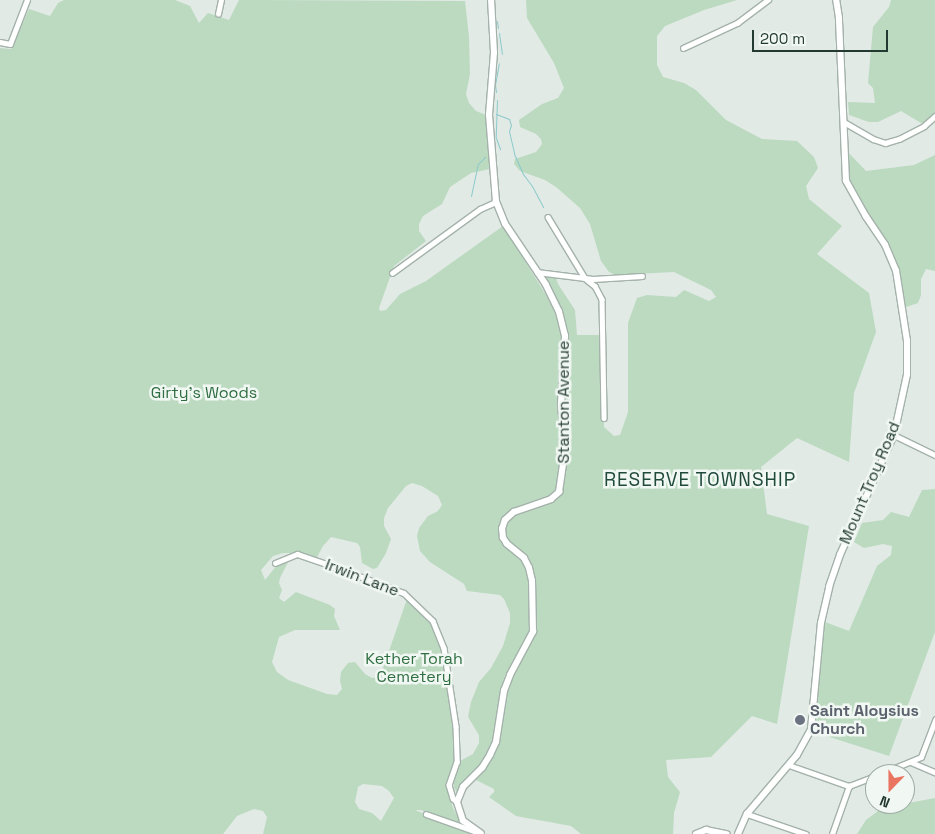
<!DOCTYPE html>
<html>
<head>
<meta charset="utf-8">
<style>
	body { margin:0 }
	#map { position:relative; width:935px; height:834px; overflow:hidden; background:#e1eae5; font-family:"Space Grotesk",sans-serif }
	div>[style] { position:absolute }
	.green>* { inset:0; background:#bbdac0 }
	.stream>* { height:1px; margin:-0.5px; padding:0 0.5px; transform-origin:0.5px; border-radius:0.5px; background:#8cc9cc }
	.roads { filter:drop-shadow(1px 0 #a4b2ab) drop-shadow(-1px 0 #a4b2ab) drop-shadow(0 1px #a4b2ab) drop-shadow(0 -1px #a4b2ab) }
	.street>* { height:4.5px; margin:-2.25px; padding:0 2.25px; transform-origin:2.25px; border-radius:2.25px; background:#fff }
	.secondary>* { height:5.5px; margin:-2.75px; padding:0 2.75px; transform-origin:2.75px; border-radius:2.75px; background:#fff }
	.dots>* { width:14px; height:14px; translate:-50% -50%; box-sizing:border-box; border:2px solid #f1f7f3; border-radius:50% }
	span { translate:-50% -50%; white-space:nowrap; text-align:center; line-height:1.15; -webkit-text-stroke:5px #f1f7f3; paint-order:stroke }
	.park-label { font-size:16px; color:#2f6e41 }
	.street-label { font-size:16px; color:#223a31 }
	.worship-label { font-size:16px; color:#5b616d; font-weight:700 }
	.left { translate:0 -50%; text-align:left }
	.quarter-label { font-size:19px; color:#204a3c; letter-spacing:1px }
	.north { position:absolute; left:865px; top:764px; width:50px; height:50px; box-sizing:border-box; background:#f1f7f3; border:1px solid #9eaba5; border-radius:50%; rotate:202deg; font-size:14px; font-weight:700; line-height:20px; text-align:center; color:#223a31 }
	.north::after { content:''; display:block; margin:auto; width:18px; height:22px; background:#e97460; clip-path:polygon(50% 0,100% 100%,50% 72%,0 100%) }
	.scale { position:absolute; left:752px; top:30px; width:136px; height:22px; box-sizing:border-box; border:2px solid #223a31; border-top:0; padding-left:6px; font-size:15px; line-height:18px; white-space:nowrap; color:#223a31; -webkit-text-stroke:4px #f1f7f3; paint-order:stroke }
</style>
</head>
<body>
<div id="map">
	<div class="green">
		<div style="clip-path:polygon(evenodd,64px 0,175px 0,190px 6px,199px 23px,208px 13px,229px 20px,239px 0,465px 1px,469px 37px,470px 74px,466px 94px,469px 103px,476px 111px,486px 115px,490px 169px,471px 173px,450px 187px,442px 204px,423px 216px,419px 224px,419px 231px,426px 241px,394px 266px,379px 308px,380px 311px,386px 310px,400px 294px,426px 281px,503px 226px,551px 303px,561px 330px,562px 349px,557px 405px,562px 440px,559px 482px,556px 489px,552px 495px,509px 511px,501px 520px,498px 529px,503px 545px,522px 562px,529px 577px,529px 632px,523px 647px,505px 675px,491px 746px,485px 759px,466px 778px,457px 792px,454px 788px,454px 781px,460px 761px,473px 754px,479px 743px,479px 735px,468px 717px,471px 702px,479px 682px,491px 668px,503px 646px,510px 623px,510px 613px,504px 599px,500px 595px,467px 591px,464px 584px,430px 562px,420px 551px,417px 536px,419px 528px,428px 516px,438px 511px,442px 505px,438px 496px,422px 486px,412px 483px,406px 486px,388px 508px,384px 518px,384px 526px,391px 539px,386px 553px,377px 568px,373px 569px,362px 563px,360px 547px,357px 543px,331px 537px,323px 546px,316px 559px,296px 553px,283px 553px,273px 556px,261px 570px,265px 580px,277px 565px,290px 558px,280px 578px,279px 583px,282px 590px,279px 598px,284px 602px,296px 592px,330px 605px,335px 609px,334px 616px,340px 630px,295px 630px,279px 637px,272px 662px,277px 672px,288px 680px,327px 694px,337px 695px,342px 689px,340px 681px,341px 672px,348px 663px,355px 662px,365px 674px,372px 678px,380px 677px,407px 599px,430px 623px,436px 633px,444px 661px,456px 749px,456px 761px,448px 791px,453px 808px,463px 827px,421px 810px,415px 810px,474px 834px,263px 834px,267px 817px,263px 811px,254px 809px,237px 816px,223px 834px,0 834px,0 48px,11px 49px,29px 9px,50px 16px,58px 3px,64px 0,363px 784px,382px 786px,389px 791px,394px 798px,381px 821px,372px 813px,359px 809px,355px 802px,358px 787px,363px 784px)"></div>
		<div style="clip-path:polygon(526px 0,737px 0,704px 10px,665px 26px,657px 36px,657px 65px,663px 77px,684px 83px,696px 90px,726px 120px,762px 139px,797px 141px,814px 157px,818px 168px,806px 186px,809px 199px,842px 226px,817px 254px,869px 293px,876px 332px,854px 393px,849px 462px,797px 438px,761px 467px,767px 514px,809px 526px,777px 724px,752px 716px,711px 757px,666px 760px,668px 777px,680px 792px,674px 813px,673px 834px,581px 834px,571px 826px,516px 816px,489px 797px,494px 792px,494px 789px,472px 778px,490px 755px,504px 691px,529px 641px,534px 613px,527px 563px,507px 544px,502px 529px,509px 516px,555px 496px,563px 474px,561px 404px,563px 325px,537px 272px,555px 275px,558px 284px,575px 310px,577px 335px,603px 335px,604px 427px,614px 436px,620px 435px,628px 412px,628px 323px,637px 298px,647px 295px,676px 297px,684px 290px,709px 301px,716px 297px,711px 290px,674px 272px,616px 275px,609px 272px,601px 261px,590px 224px,580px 208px,556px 187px,545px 180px,520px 171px,514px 164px,515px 159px,536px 152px,542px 144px,541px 139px,536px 134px,520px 127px,519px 120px,542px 104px,558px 98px,564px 88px,554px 63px,527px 18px)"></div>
		<div style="clip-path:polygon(891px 0,935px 0,935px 120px,921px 123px,901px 111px,878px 122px,869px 122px,849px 115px,848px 102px,875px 103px,873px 88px,868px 83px,873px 27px,889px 7px)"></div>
		<div style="clip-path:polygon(847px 151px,866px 171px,914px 165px,935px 155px,935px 271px,926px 269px,921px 279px,921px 295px,918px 303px,906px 307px,901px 281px,890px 247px,854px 190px,850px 180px)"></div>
		<div style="clip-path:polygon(935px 489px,935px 632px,889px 756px,814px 732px,825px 622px,849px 631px,877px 566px,891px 555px,892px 546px,883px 544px,864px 548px,854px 542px,862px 523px,883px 520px,891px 512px,909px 517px,922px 490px)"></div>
		<div style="clip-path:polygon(935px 798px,935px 834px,857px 834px,866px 820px,882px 808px)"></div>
	</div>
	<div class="stream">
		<div style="left:497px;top:21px;width:7px;rotate:82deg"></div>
		<div style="left:499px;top:33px;width:21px;rotate:82deg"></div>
		<div style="left:496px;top:92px;width:7px;rotate:-98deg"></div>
		<div style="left:495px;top:85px;width:22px;rotate:-80deg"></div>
		<div style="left:497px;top:100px;width:38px;rotate:92deg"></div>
		<div style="left:496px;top:138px;width:12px;rotate:70deg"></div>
		<div style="left:496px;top:114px;width:14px;rotate:21deg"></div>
		<div style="left:509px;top:119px;width:6px;rotate:72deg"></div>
		<div style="left:511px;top:125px;width:6px;rotate:108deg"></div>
		<div style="left:509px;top:131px;width:26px;rotate:77deg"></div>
		<div style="left:515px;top:156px;width:20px;rotate:66deg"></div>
		<div style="left:523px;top:174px;width:15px;rotate:53deg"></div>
		<div style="left:532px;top:186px;width:24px;rotate:62deg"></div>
		<div style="left:471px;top:196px;width:33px;rotate:-78deg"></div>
		<div style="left:478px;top:164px;width:10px;rotate:-45deg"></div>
	</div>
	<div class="roads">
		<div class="street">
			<div style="left:218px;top:14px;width:14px;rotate:-78deg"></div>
			<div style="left:0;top:42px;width:10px;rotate:11deg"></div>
			<div style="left:10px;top:44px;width:47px;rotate:-68.9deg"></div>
			<div style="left:683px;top:48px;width:60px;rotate:-24.8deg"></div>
			<div style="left:737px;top:23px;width:39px;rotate:-37deg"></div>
			<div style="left:844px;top:122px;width:34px;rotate:30deg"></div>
			<div style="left:873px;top:139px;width:13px;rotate:18deg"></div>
			<div style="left:885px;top:143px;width:15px;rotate:-16deg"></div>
			<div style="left:899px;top:139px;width:28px;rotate:-27deg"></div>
			<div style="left:924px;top:126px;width:15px;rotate:-42deg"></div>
			<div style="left:548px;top:217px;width:71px;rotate:58.8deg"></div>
			<div style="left:585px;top:278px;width:13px;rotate:39deg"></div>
			<div style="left:595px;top:286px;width:15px;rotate:62deg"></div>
			<div style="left:602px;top:299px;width:119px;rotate:89deg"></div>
			<div style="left:537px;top:272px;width:56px;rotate:7.1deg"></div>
			<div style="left:593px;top:279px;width:49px;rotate:-3.5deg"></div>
			<div style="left:392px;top:273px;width:109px;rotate:-36deg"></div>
			<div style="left:480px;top:209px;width:17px;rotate:-24deg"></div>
			<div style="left:894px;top:435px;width:46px;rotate:26deg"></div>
			<div style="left:275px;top:563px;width:24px;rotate:-22deg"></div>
			<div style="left:297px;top:554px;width:46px;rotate:18.8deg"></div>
			<div style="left:341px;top:569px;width:67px;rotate:20.9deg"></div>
			<div style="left:404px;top:593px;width:40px;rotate:44deg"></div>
			<div style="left:433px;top:621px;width:29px;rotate:68deg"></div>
			<div style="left:444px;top:648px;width:79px;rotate:81.3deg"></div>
			<div style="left:456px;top:726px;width:36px;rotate:88deg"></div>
			<div style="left:457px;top:762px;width:24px;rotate:109deg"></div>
			<div style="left:449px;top:785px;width:14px;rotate:73deg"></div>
			<div style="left:453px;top:798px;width:6px;rotate:45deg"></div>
			<div style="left:911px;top:762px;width:26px;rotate:23deg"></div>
			<div style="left:789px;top:765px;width:64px;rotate:19.3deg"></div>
			<div style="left:849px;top:786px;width:28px;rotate:-21deg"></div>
			<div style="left:880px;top:774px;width:44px;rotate:-22.5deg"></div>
			<div style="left:921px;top:757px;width:40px;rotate:-69deg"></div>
			<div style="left:426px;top:814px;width:51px;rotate:19.5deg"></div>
			<div style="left:747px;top:814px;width:62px;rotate:18.7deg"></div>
			<div style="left:832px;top:834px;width:51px;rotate:-70.5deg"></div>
		</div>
		<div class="secondary">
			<div style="left:481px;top:834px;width:22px;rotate:-144deg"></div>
			<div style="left:463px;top:821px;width:20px;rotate:-108deg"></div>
			<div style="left:457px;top:802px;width:16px;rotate:-68deg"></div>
			<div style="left:463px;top:787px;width:27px;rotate:-45deg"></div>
			<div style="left:482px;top:768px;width:15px;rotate:-58deg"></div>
			<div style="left:490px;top:755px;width:14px;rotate:-65deg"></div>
			<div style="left:496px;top:742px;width:52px;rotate:-81.1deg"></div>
			<div style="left:504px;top:691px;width:17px;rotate:-69deg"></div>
			<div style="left:510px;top:675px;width:49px;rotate:-61.9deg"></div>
			<div style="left:533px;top:632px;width:51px;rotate:-91.1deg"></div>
			<div style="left:532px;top:581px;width:13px;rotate:-103deg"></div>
			<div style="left:529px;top:568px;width:11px;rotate:-117deg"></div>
			<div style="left:524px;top:558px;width:22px;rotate:-141deg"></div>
			<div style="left:507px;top:544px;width:7px;rotate:-124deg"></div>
			<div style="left:503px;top:538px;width:9px;rotate:-96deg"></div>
			<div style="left:502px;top:529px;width:9px;rotate:-72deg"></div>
			<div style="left:505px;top:520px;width:12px;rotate:-42deg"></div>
			<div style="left:514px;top:512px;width:39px;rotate:-19deg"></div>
			<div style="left:551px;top:499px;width:11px;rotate:-41deg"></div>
			<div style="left:559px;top:492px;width:41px;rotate:-81.7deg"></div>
			<div style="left:565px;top:451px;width:47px;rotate:-94.9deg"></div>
			<div style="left:561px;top:404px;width:68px;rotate:-86.6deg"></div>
			<div style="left:565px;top:336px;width:25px;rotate:-104deg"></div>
			<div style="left:559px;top:312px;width:30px;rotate:-116deg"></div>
			<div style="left:546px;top:285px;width:73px;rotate:-123.9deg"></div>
			<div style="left:505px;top:224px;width:24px;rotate:-112deg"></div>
			<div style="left:496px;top:202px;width:87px;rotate:-94.6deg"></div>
			<div style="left:489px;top:115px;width:62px;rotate:-85.4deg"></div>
			<div style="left:494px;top:53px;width:53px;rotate:-93.2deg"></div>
			<div style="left:696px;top:834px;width:11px;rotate:-22deg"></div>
			<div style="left:706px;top:830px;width:21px;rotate:11deg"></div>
			<div style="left:738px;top:834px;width:22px;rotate:-66deg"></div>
			<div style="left:747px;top:814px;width:77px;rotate:-49.7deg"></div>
			<div style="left:797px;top:755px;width:29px;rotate:-61deg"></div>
			<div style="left:811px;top:730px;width:107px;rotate:-84.7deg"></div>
			<div style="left:821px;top:623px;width:37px;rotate:-77deg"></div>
			<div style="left:829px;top:587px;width:34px;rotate:-71deg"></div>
			<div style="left:840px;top:555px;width:132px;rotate:-65.8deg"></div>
			<div style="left:894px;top:435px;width:61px;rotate:-77.8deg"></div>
			<div style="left:907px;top:375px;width:34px;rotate:-90deg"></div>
			<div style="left:907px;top:341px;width:71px;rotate:-98.9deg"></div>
			<div style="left:896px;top:271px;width:28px;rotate:-113deg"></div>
			<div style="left:885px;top:245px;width:34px;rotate:-124deg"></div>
			<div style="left:866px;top:217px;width:41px;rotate:-119.1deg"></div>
			<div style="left:846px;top:181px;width:163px;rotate:-92.5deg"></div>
			<div style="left:839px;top:18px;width:18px;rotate:-99deg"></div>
		</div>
	</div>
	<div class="dots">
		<div style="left:800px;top:720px;background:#6b7280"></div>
	</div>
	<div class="park-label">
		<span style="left:204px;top:393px">Girty's Woods</span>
		<span style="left:414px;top:668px">Kether Torah<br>Cemetery</span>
	</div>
	<div class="street-label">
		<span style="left:564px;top:402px;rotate:-90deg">Stanton Avenue</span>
		<span style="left:870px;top:483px;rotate:-67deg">Mount Troy Road</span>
		<span style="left:362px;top:578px;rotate:21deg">Irwin Lane</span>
	</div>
	<div class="worship-label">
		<span class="left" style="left:810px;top:720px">Saint Aloysius<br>Church</span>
	</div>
	<div class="quarter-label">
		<span style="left:700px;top:480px">RESERVE TOWNSHIP</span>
	</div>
	<div class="north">N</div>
	<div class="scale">200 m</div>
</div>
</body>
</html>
